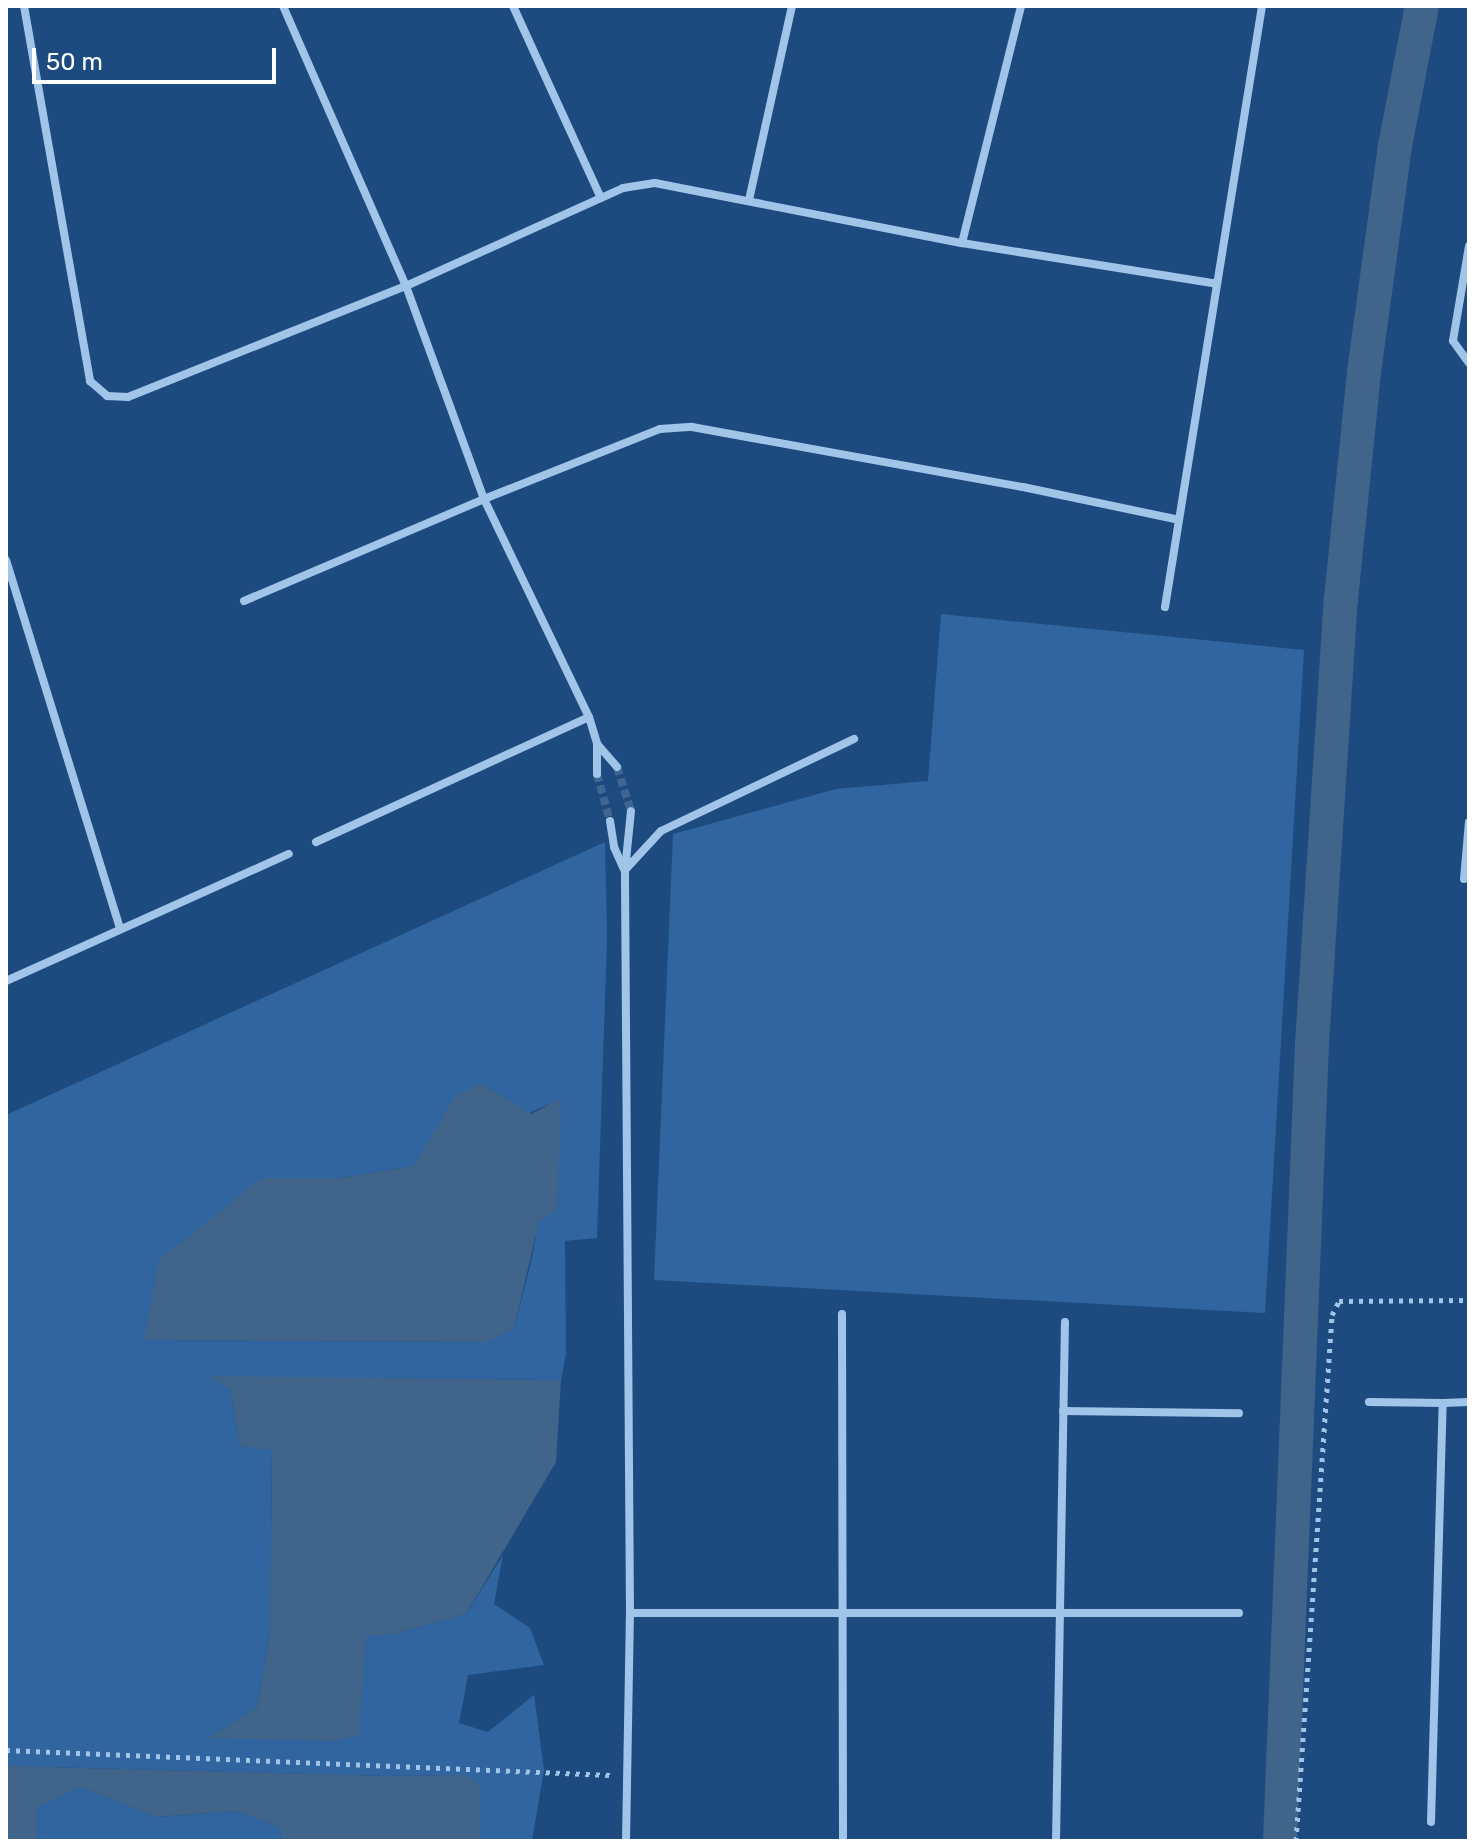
<!DOCTYPE html>
<html>
<head>
<meta charset="utf-8">
<style>
	body { margin:0 }
	#map { position:relative; width:1475px; height:1847px; overflow:hidden; background:#1d4b80; font-family:Rubik,sans-serif }
	div>[style] { position:absolute }
	.green>* { inset:0; background:#30659f }
	.water>* { inset:0; background:#41648b }
	.canal>* { height:34px; margin:-17px; padding:0 17px; transform-origin:17px; border-radius:17px; background:#41648b }
	.street-tunnel>* { height:8px; margin-top:-4px; transform-origin:0; background:repeating-linear-gradient(90deg,#3f6693 0 8px,transparent 0 12px) }
	.path>* { height:5px; margin-top:-2.5px; transform-origin:0; background:repeating-linear-gradient(90deg,#a1c4e9 0 4px,transparent 0 10px) }
	.street>* { height:8px; margin:-4px; padding:0 4px; transform-origin:4px; border-radius:4px; background:#a1c4e9 }
	span { translate:-50% -50%; white-space:nowrap; text-align:center; line-height:1.15; -webkit-text-stroke:7px #1d4b80; paint-order:stroke }
	.frame { position:absolute; inset:0; border:8px solid #fff; pointer-events:none }
	.scale { position:absolute; left:32px; top:48px; width:244px; height:36px; box-sizing:border-box; border:4px solid #fff; border-top:0; padding-left:10px; font-size:24px; line-height:28px; white-space:nowrap; color:#fff; -webkit-text-stroke:6px #1d4b80; paint-order:stroke }
</style>
</head>
<body>
<div id="map">
	<div class="green">
		<div style="clip-path:polygon(941px 614px,1304px 650px,1265px 1313px,654px 1280px,673px 834px,836px 789px,928px 781px)"></div>
		<div style="clip-path:polygon(evenodd,605px 842px,607px 938px,597px 1238px,565px 1241px,566px 1354px,561px 1380px,210px 1377px,230px 1389px,240px 1446px,272px 1449px,270px 1634px,257px 1708px,210px 1737px,333px 1741px,366px 1635px,394px 1634px,466px 1614px,503px 1555px,494px 1604px,530px 1628px,544px 1665px,468px 1675px,459px 1723px,488px 1732px,534px 1695px,544px 1770px,532px 1841px,480px 1841px,480px 1787px,467px 1775px,385px 1776px,6px 1766px,6px 1115px,605px 842px,560px 1099px,532px 1258px,514px 1328px,488px 1342px,144px 1340px,262px 1179px,339px 1178px,414px 1166px,560px 1099px)"></div>
		<div style="clip-path:polygon(80px 1787px,156px 1817px,237px 1811px,281px 1828px,282px 1841px,37px 1841px,37px 1807px)"></div>
	</div>
	<div class="water">
		<div style="clip-path:polygon(480px 1083px,531px 1114px,561px 1098px,557px 1209px,539px 1222px,514px 1328px,488px 1342px,144px 1340px,159px 1260px,262px 1178px,339px 1178px,414px 1166px,454px 1098px)"></div>
		<div style="clip-path:polygon(208px 1376px,561px 1380px,556px 1462px,466px 1614px,394px 1634px,366px 1636px,359px 1736px,334px 1741px,208px 1738px,257px 1708px,270px 1634px,272px 1450px,240px 1446px,230px 1389px)"></div>
		<div style="clip-path:polygon(6px 1766px,385px 1776px,468px 1775px,480px 1787px,480px 1841px,282px 1841px,281px 1828px,237px 1811px,156px 1817px,80px 1787px,37px 1807px,37px 1841px,6px 1841px)"></div>
	</div>
	<div class="canal">
		<div style="left:1280px;top:1841px;width:798px;rotate:-87.7deg"></div>
		<div style="left:1312px;top:1044px;width:446px;rotate:-86.3deg"></div>
		<div style="left:1341px;top:599px;width:228px;rotate:-84.2deg"></div>
		<div style="left:1364px;top:372px;width:228px;rotate:-82.2deg"></div>
		<div style="left:1395px;top:146px;width:143px;rotate:-79.1deg"></div>
	</div>
	<div class="street-tunnel">
		<div style="left:617px;top:767px;width:46px;rotate:72.3deg"></div>
		<div style="left:597px;top:774px;width:49px;rotate:74.5deg"></div>
	</div>
	<div class="path">
		<div style="left:6px;top:1750px;width:605px;rotate:2.37deg"></div>
		<div style="left:1296px;top:1841px;width:527px;rotate:-86.08deg"></div>
		<div style="left:1332px;top:1315px;width:16px;rotate:-63deg"></div>
		<div style="left:1339px;top:1301px;width:130px;rotate:-0.4deg"></div>
	</div>
	<div class="street">
		<div style="left:24px;top:6px;width:381px;rotate:80deg"></div>
		<div style="left:90px;top:381px;width:23px;rotate:41deg"></div>
		<div style="left:107px;top:396px;width:21px;rotate:3deg"></div>
		<div style="left:128px;top:397px;width:299px;rotate:-21.8deg"></div>
		<div style="left:406px;top:286px;width:238px;rotate:-24.3deg"></div>
		<div style="left:623px;top:188px;width:32px;rotate:-9deg"></div>
		<div style="left:655px;top:183px;width:313px;rotate:11.1deg"></div>
		<div style="left:962px;top:243px;width:258px;rotate:9.1deg"></div>
		<div style="left:283px;top:6px;width:306px;rotate:66.3deg"></div>
		<div style="left:406px;top:286px;width:227px;rotate:69.9deg"></div>
		<div style="left:484px;top:499px;width:242px;rotate:64.3deg"></div>
		<div style="left:589px;top:717px;width:28px;rotate:73deg"></div>
		<div style="left:597px;top:744px;width:30px;rotate:90deg"></div>
		<div style="left:513px;top:6px;width:211px;rotate:65.4deg"></div>
		<div style="left:749px;top:200px;width:199px;rotate:-77.5deg"></div>
		<div style="left:962px;top:243px;width:244px;rotate:-76deg"></div>
		<div style="left:1469px;top:246px;width:96px;rotate:99.6deg"></div>
		<div style="left:1453px;top:341px;width:27px;rotate:54deg"></div>
		<div style="left:6px;top:560px;width:386px;rotate:72.8deg"></div>
		<div style="left:244px;top:601px;width:261px;rotate:-23deg"></div>
		<div style="left:484px;top:499px;width:189px;rotate:-21.7deg"></div>
		<div style="left:660px;top:429px;width:32px;rotate:-4deg"></div>
		<div style="left:692px;top:427px;width:336px;rotate:10.3deg"></div>
		<div style="left:1023px;top:487px;width:159px;rotate:11.9deg"></div>
		<div style="left:1165px;top:607px;width:609px;rotate:-80.83deg"></div>
		<div style="left:598px;top:745px;width:29px;rotate:49deg"></div>
		<div style="left:610px;top:821px;width:26px;rotate:81deg"></div>
		<div style="left:614px;top:847px;width:24px;rotate:66deg"></div>
		<div style="left:316px;top:842px;width:300px;rotate:-24.6deg"></div>
		<div style="left:625px;top:870px;width:53px;rotate:-47.3deg"></div>
		<div style="left:661px;top:831px;width:214px;rotate:-25.5deg"></div>
		<div style="left:1464px;top:879px;width:57px;rotate:-85deg"></div>
		<div style="left:6px;top:981px;width:310px;rotate:-24.2deg"></div>
		<div style="left:842px;top:1314px;width:527px;rotate:89.89deg"></div>
		<div style="left:1369px;top:1402px;width:74px;rotate:0.8deg"></div>
		<div style="left:1063px;top:1411px;width:176px;rotate:0.7deg"></div>
		<div style="left:630px;top:1613px;width:609px"></div>
		<div style="left:1431px;top:1822px;width:419px;rotate:-88.4deg"></div>
		<div style="left:1443px;top:1403px;width:26px;rotate:-2deg"></div>
		<div style="left:626px;top:1841px;width:228px;rotate:-89deg"></div>
		<div style="left:630px;top:1613px;width:743px;rotate:-90.39deg"></div>
		<div style="left:625px;top:870px;width:59px;rotate:-84.2deg"></div>
		<div style="left:1056px;top:1841px;width:519px;rotate:-89.01deg"></div>
	</div>
	<div class="frame"></div>
	<div class="scale">50 m</div>
</div>
</body>
</html>
